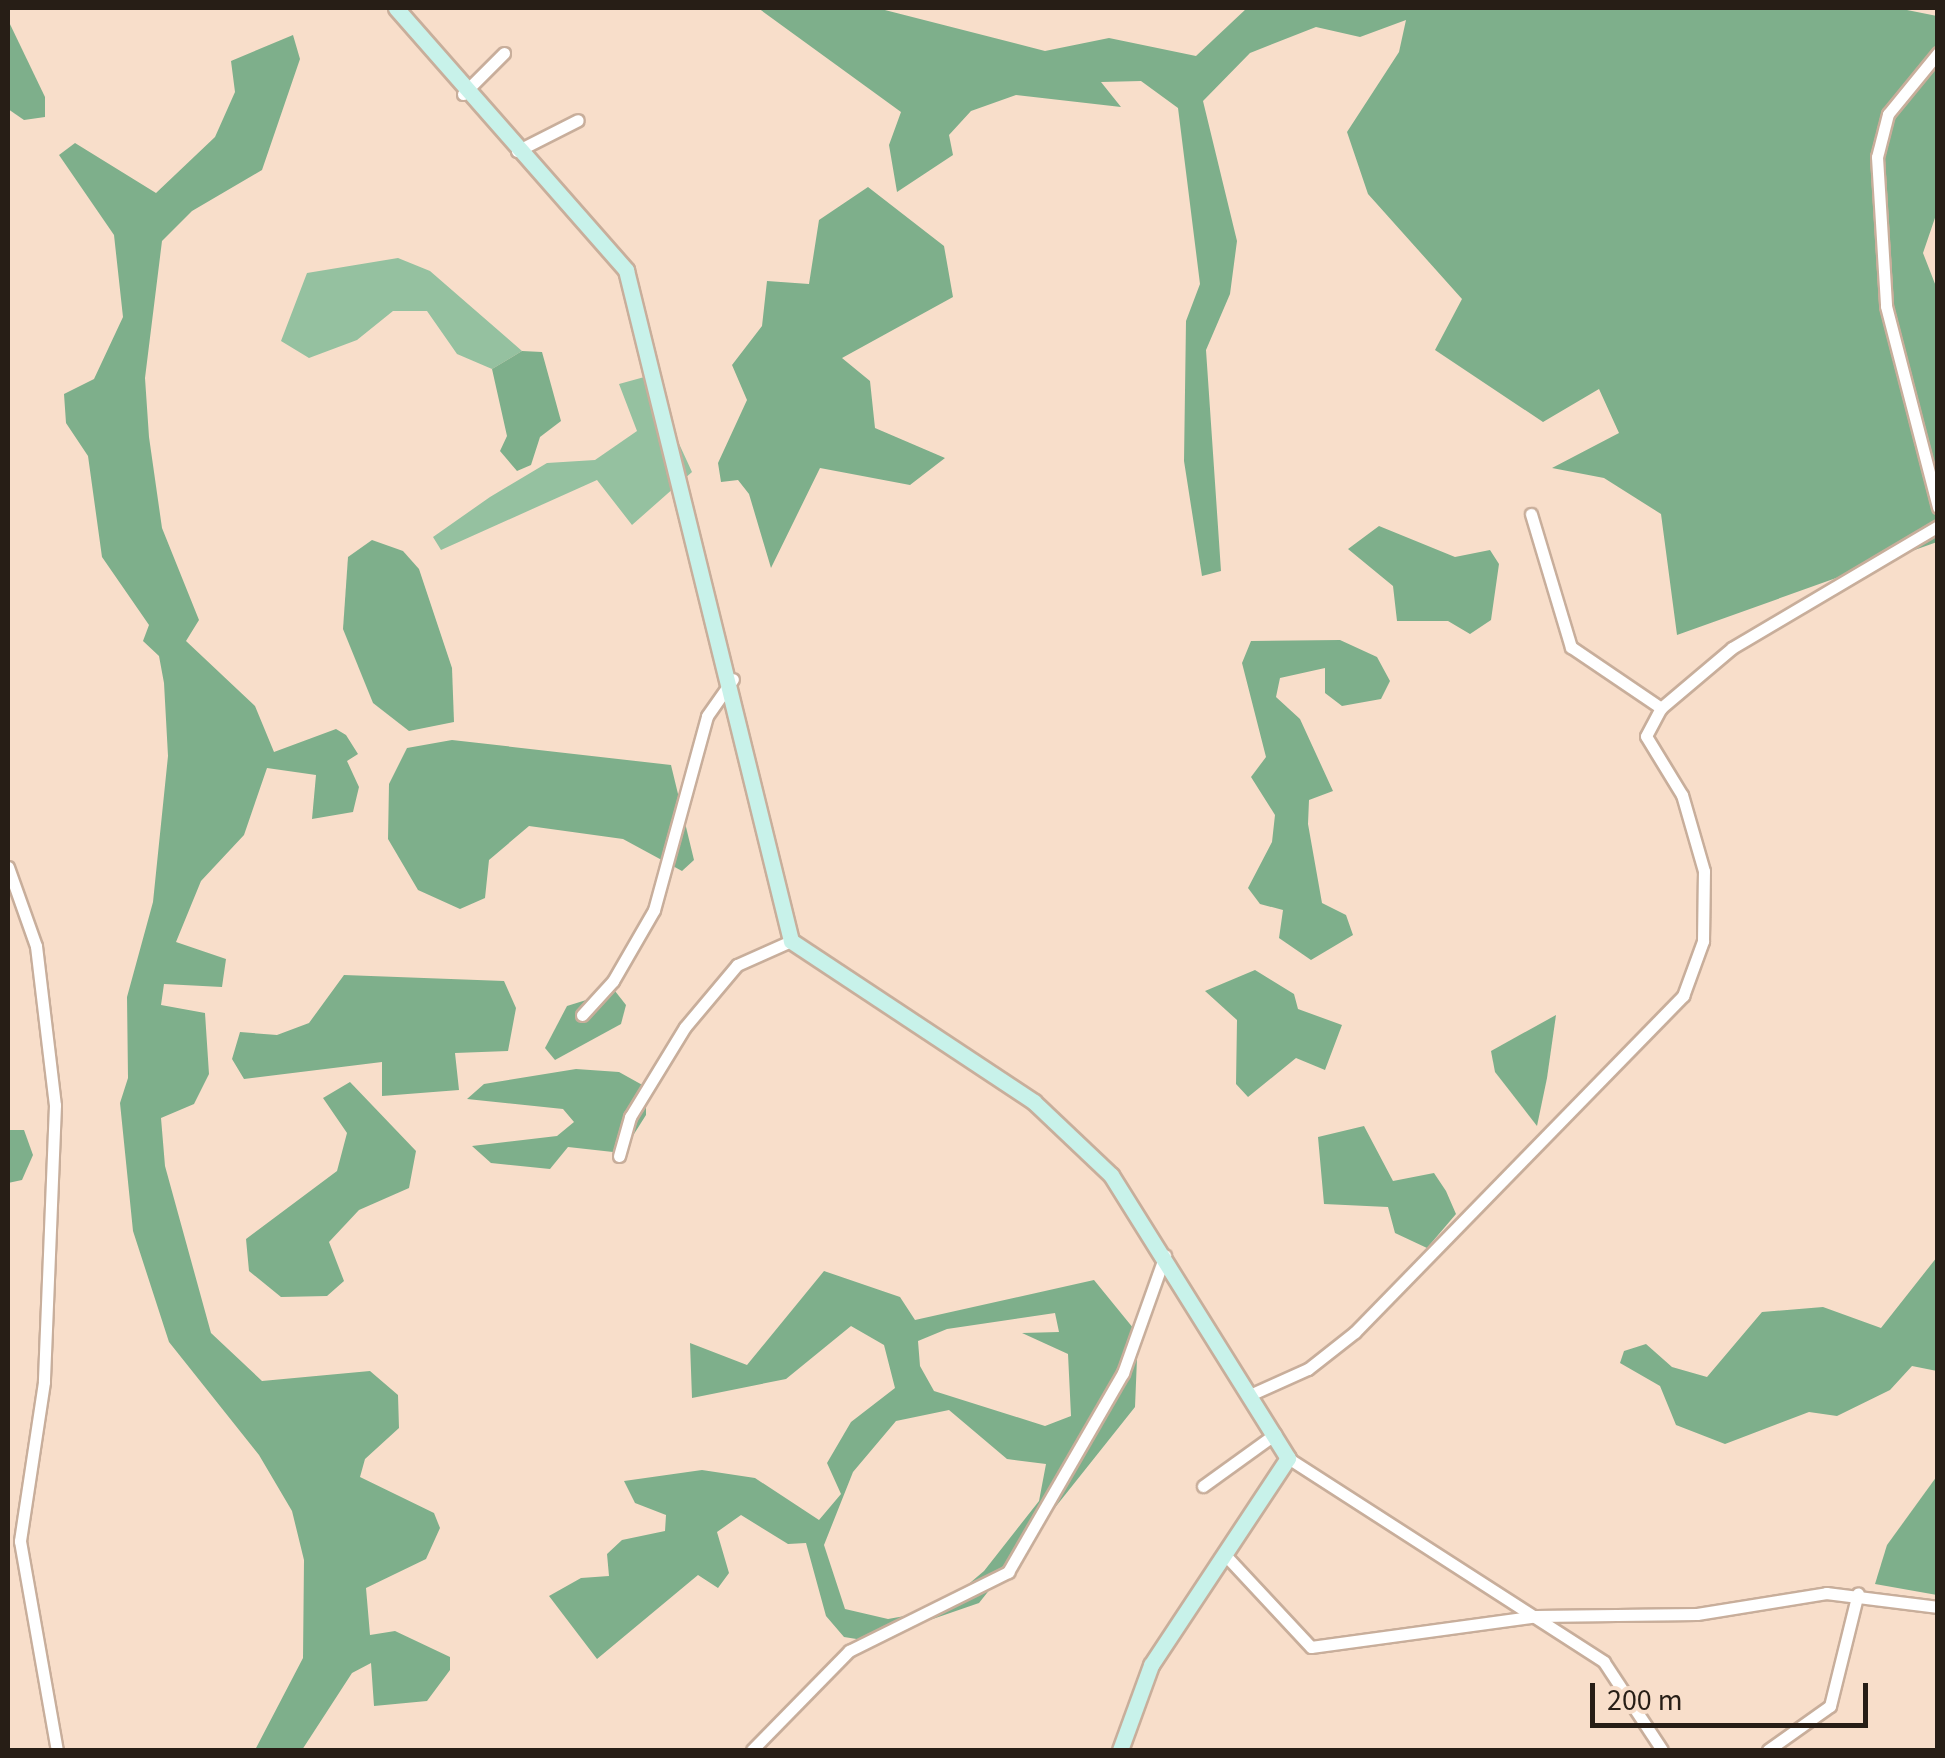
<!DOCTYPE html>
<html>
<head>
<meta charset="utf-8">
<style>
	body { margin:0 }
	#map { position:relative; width:1945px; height:1758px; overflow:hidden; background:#f8deca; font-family:"Source Sans 3",sans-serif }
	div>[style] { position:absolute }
	.green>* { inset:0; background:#95c1a0 }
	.forest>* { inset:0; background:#7eaf8b }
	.roads { filter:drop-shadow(2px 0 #c8ae9b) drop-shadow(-2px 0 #c8ae9b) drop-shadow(0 2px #c8ae9b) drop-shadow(0 -2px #c8ae9b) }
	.street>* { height:11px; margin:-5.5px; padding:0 5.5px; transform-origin:5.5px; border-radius:5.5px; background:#fff }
	.secondary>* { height:15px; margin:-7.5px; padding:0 7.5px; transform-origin:7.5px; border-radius:7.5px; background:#c8f2ea }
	span { translate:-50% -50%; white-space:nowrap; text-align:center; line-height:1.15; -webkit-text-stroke:9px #f8deca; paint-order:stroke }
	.frame { position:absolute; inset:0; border:10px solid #271e16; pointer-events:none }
	.scale { position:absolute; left:1590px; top:1683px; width:278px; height:45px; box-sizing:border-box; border:5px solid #271e16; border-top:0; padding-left:12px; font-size:30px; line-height:35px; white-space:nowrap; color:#271e16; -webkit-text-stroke:8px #f8deca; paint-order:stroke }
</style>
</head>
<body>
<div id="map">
	<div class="green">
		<div style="clip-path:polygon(398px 258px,430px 271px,522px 351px,492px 369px,457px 354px,427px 311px,393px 311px,357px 340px,309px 358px,281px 341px,307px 273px)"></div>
		<div style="clip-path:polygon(648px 376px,692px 472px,632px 525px,597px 480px,441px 550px,433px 537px,490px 497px,547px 463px,595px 460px,637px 431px,619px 384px)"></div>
	</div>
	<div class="forest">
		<div style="clip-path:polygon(758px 8px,877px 8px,1045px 51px,1109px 38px,1196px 56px,1247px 8px,1897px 8px,1937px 16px,1937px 212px,1923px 253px,1937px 289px,1937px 542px,1677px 635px,1661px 514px,1604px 478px,1552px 468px,1619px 433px,1599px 389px,1543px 422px,1435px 350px,1462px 299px,1368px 194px,1347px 132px,1399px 52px,1406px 20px,1360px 37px,1316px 27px,1250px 53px,1203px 101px,1237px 241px,1230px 294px,1206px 350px,1221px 571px,1202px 576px,1184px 461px,1186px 321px,1200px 284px,1178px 108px,1141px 81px,1101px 82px,1121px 107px,1016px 95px,971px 111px,949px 135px,953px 155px,897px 192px,889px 145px,901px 112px)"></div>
		<div style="clip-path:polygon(8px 20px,45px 97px,45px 117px,24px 120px,8px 109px)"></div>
		<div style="clip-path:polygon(293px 35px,300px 59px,262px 170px,192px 211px,162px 241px,145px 378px,149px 437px,162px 528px,199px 620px,186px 641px,255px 706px,274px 752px,336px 729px,346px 735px,358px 754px,347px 761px,359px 787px,353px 812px,312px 819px,316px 775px,267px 768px,244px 835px,201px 881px,176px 942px,226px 959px,222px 987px,164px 984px,161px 1005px,205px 1013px,209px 1074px,194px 1104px,161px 1118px,165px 1166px,211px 1333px,262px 1381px,370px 1371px,398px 1395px,399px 1428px,365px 1459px,360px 1477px,434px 1513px,440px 1528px,426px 1559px,366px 1588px,370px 1635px,395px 1631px,450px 1657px,450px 1670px,427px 1701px,374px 1706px,371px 1663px,352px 1673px,302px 1750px,255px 1750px,303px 1658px,304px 1560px,292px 1511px,259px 1455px,169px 1342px,133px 1231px,120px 1103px,128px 1078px,127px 997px,153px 902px,168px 756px,164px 683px,159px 656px,143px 641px,149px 625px,102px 557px,88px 456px,66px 423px,64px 394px,94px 379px,123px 317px,114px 235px,59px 155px,75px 143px,156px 193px,215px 137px,235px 92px,231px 61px)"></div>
		<div style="clip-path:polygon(868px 187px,944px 246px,953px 297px,842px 358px,870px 381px,875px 428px,945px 458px,910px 485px,820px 468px,771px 568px,749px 494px,738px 480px,721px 482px,718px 463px,747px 400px,732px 365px,762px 326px,767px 281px,809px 284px,819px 220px)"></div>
		<div style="clip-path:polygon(522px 351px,542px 352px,561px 421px,540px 437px,531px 465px,517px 471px,500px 451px,507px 436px,492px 369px)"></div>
		<div style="clip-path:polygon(1379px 526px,1455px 557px,1490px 550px,1499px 564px,1491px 620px,1470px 634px,1448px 621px,1397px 621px,1393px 586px,1348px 549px)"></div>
		<div style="clip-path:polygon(372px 540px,403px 551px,419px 569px,452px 668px,454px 722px,409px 731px,373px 703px,343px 629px,348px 557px)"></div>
		<div style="clip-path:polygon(1340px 640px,1377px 657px,1390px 681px,1381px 699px,1342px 706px,1325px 693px,1325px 668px,1280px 678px,1276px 697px,1300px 719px,1333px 791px,1309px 800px,1308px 824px,1322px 903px,1346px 915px,1353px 935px,1311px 960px,1279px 938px,1283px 910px,1260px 904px,1248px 888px,1272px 842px,1275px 815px,1251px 777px,1266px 757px,1242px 663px,1251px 641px)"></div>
		<div style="clip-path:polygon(452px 740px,671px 765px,694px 860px,682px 871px,623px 839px,529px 826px,489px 860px,485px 898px,460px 909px,418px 890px,388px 839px,389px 784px,407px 748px)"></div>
		<div style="clip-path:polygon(1255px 970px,1294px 994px,1298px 1009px,1342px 1025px,1325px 1070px,1296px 1058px,1248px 1097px,1236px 1084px,1237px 1020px,1205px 991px)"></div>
		<div style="clip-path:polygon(344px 975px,504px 981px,516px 1008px,508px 1051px,455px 1053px,459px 1090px,382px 1096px,382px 1062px,244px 1079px,232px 1059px,240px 1032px,277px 1035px,309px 1023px)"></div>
		<div style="clip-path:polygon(615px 991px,626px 1005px,621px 1024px,555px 1060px,545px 1048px,567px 1006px)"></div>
		<div style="clip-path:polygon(1556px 1015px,1547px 1078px,1537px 1126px,1495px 1072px,1491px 1051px)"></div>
		<div style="clip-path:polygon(576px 1069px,619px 1072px,646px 1087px,646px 1115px,622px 1153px,568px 1147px,550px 1169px,491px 1163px,472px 1146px,557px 1136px,574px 1122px,563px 1109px,467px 1099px,484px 1084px)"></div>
		<div style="clip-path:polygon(350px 1082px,416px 1151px,409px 1188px,359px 1210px,329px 1242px,344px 1281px,327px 1296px,281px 1297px,249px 1271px,246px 1239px,337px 1171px,347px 1133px,323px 1098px)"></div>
		<div style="clip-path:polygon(1364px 1126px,1393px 1181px,1434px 1173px,1446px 1191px,1456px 1214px,1427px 1248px,1395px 1233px,1388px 1207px,1324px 1204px,1318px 1137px)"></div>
		<div style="clip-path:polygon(8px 1130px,24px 1130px,33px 1155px,22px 1180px,8px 1183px)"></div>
		<div style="clip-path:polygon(1937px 1257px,1937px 1371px,1912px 1366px,1890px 1390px,1837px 1416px,1809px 1412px,1725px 1444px,1676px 1425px,1660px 1386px,1620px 1363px,1624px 1351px,1646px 1344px,1672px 1367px,1707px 1377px,1762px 1312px,1823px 1307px,1881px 1328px)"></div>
		<div style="clip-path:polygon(evenodd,824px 1271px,900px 1297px,915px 1320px,1094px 1280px,1138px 1334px,1135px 1407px,979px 1603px,869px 1641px,844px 1637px,826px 1616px,806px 1543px,788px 1544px,741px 1515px,717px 1532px,729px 1573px,718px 1588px,698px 1575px,597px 1659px,549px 1596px,581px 1578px,609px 1576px,607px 1554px,622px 1540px,665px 1531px,666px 1515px,635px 1503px,624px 1481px,702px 1470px,755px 1478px,819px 1520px,841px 1494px,827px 1463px,851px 1422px,895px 1388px,884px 1345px,851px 1326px,786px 1379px,692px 1398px,690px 1343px,747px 1365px,824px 1271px,1055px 1313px,1059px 1332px,1022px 1333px,1068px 1354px,1071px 1416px,1045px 1426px,934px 1391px,920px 1366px,918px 1341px,947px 1329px,1055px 1313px,824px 1271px,949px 1410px,1007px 1459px,1046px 1464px,1039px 1501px,984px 1571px,938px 1610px,888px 1619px,845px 1609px,824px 1545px,853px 1472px,896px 1421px,949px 1410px)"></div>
		<div style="clip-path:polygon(1937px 1476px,1937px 1595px,1875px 1584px,1887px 1545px)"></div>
	</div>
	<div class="roads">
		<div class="street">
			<div style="left:1938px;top:53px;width:79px;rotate:129.3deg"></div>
			<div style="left:1888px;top:114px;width:44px;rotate:104.3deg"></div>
			<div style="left:1877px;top:157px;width:149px;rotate:86.5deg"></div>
			<div style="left:1886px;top:306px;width:208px;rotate:75.5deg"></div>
			<div style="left:463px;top:94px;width:58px;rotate:-45deg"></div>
			<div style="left:517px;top:151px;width:68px;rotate:-26.9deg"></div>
			<div style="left:1531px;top:514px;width:139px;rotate:73.3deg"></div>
			<div style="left:1571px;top:647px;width:109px;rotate:34.1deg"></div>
			<div style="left:8px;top:867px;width:84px;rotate:70.5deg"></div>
			<div style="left:36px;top:946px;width:160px;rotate:83.2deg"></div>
			<div style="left:55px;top:1105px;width:277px;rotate:92.3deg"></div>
			<div style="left:44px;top:1382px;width:161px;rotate:98.6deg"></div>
			<div style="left:20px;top:1541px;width:212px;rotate:80deg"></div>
			<div style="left:582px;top:1015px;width:46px;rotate:-47.6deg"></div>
			<div style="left:613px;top:981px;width:82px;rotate:-60deg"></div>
			<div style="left:654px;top:910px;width:201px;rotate:-74.7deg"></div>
			<div style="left:707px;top:716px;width:45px;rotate:-54.9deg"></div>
			<div style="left:619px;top:1156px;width:41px;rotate:-74.2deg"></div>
			<div style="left:630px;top:1117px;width:105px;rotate:-58.6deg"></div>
			<div style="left:685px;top:1027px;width:81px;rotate:-50deg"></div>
			<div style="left:737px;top:965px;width:59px;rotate:-24deg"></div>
			<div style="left:1252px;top:1394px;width:61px;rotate:-24.1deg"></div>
			<div style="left:1308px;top:1369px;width:60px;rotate:-38.2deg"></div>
			<div style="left:1355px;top:1332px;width:470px;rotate:-45.7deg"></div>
			<div style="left:1683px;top:996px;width:59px;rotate:-70deg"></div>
			<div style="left:1703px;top:941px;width:70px;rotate:-89.2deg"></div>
			<div style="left:1704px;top:871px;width:79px;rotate:-106.1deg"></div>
			<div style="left:1682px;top:795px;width:69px;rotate:-121.4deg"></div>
			<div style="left:1646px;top:736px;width:32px;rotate:-62deg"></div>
			<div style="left:1661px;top:708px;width:93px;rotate:-40.2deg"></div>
			<div style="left:1732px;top:648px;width:239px;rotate:-30.6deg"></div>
			<div style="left:1288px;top:1458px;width:376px;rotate:32.8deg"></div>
			<div style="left:1604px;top:1662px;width:105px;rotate:56.6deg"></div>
			<div style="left:1203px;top:1486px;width:89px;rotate:-35.8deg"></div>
			<div style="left:1227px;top:1557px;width:123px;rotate:47deg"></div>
			<div style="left:1311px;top:1647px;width:227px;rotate:-7.8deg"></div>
			<div style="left:1536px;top:1616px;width:161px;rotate:-0.7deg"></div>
			<div style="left:1697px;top:1614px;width:131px;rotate:-9.2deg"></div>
			<div style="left:1826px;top:1593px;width:113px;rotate:7.1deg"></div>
			<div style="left:752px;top:1750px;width:139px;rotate:-45.6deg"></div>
			<div style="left:849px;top:1651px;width:178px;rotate:-26.4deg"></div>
			<div style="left:1008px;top:1572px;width:230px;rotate:-60deg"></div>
			<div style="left:1123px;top:1373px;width:125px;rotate:-70.4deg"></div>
			<div style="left:1768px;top:1750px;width:76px;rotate:-35.4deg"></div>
			<div style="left:1830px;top:1706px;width:116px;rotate:-76.1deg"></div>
		</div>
		<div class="secondary">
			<div style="left:396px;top:8px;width:349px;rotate:48.7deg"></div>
			<div style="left:626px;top:270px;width:691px;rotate:76.18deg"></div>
			<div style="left:791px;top:941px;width:291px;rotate:33.5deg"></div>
			<div style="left:1034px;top:1102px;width:106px;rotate:43.5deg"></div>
			<div style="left:1111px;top:1175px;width:334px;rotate:58deg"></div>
			<div style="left:1288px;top:1458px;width:248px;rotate:123.5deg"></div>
			<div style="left:1151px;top:1665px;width:90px;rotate:110deg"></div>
		</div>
	</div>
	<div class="frame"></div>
	<div class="scale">200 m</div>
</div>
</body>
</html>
